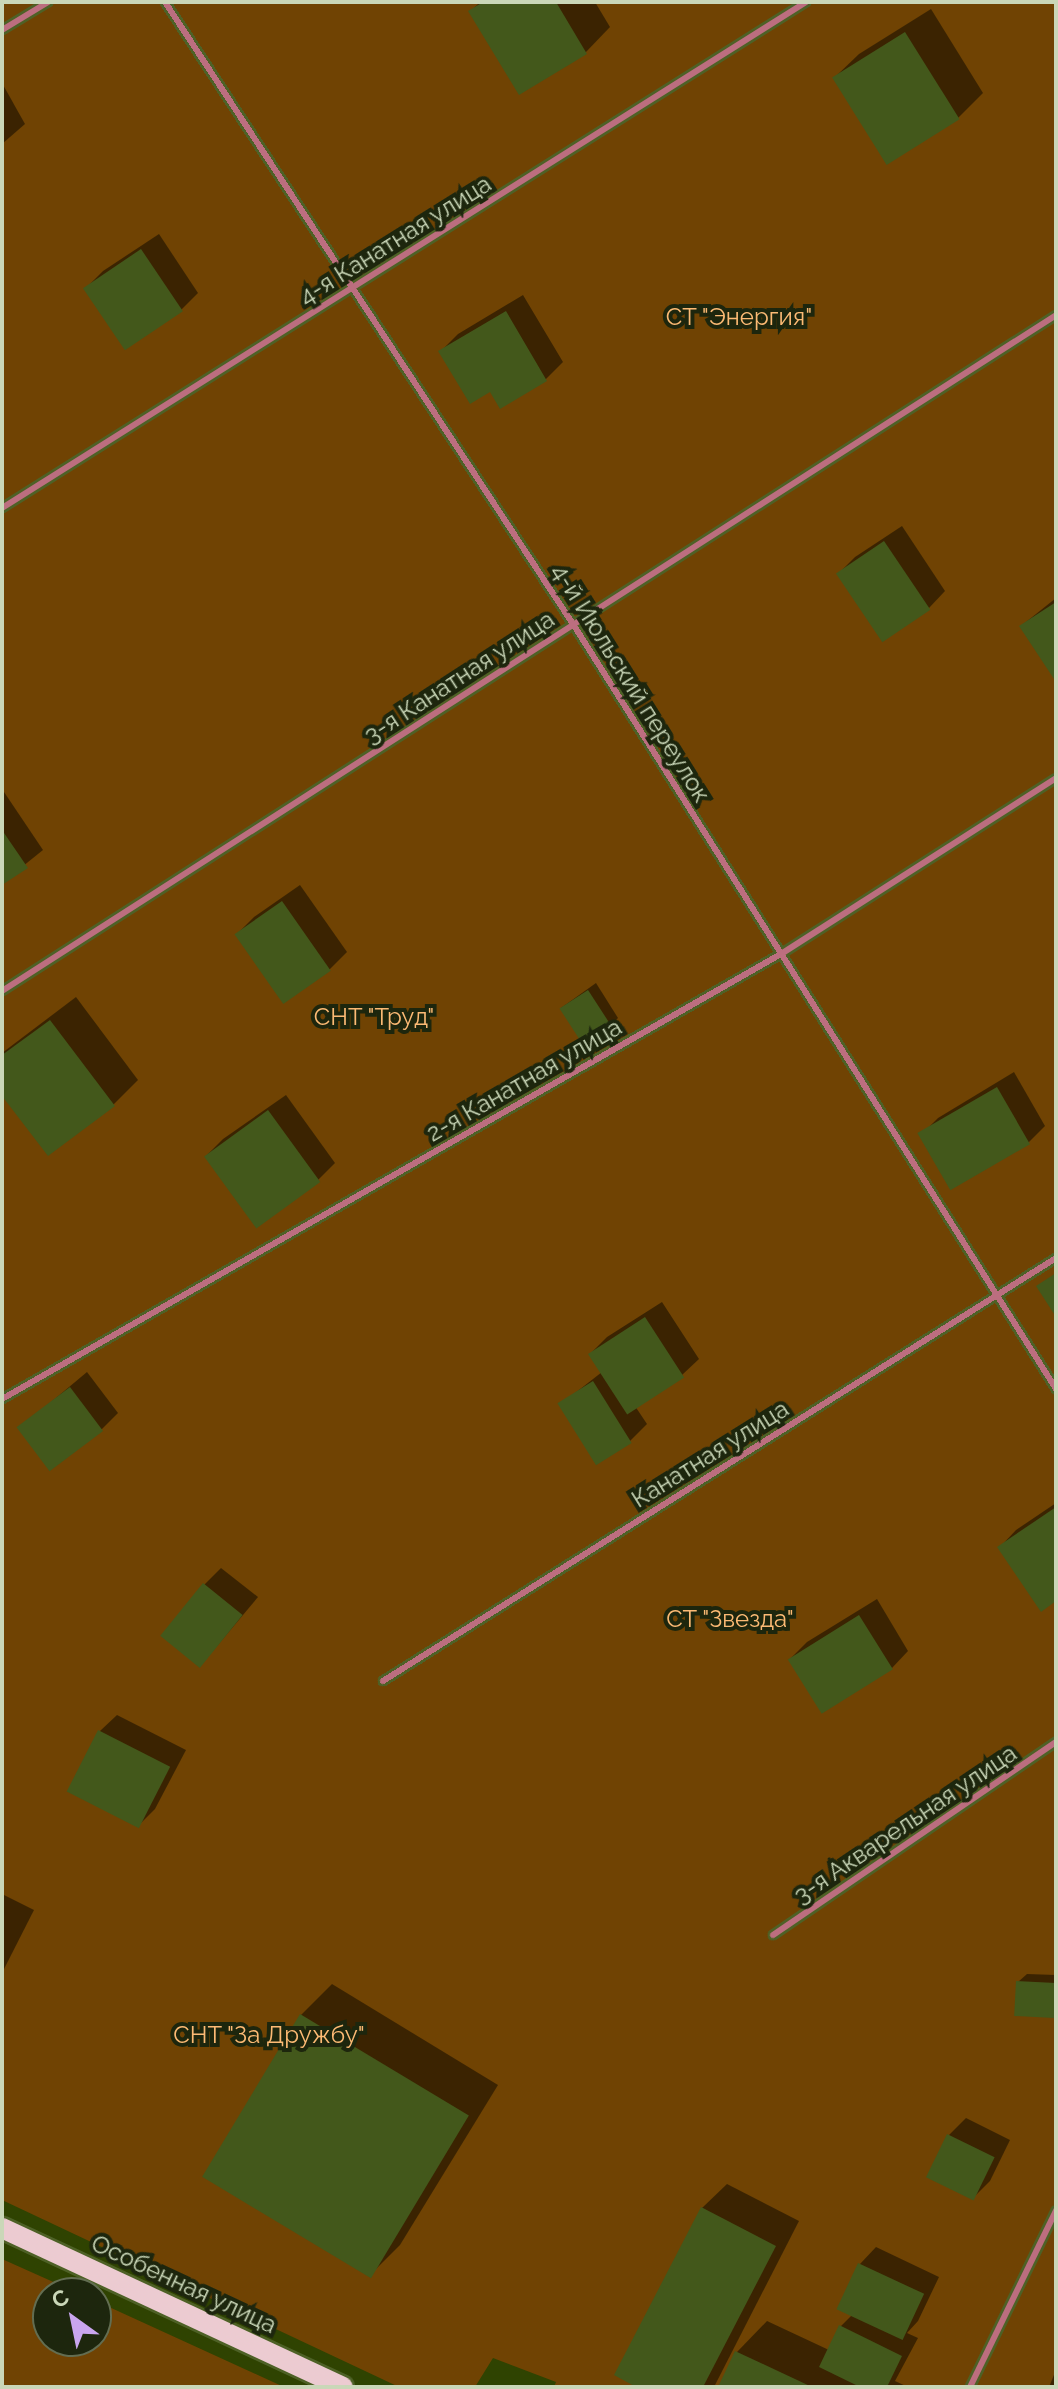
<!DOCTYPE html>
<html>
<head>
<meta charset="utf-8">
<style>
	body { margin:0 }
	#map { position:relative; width:1058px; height:2389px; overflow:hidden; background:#2f4301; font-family:Raleway,sans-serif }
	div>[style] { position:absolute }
	.green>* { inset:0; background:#704303 }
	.shadow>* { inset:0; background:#0007 }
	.building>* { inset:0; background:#43581b; transform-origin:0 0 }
	.roads { filter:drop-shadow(2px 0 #4e6126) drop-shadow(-2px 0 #4e6126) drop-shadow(0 2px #4e6126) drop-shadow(0 -2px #4e6126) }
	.service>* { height:6px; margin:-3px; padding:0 3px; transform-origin:3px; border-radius:3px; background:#bc6e7f }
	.primary>* { height:20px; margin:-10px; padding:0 10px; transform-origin:10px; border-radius:10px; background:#eccbd1 }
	span { translate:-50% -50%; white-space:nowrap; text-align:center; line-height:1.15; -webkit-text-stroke:8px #1d260d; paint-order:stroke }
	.street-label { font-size:24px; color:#cad7b8 }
	.park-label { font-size:24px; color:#fcba74 }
	.frame { position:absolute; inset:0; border:4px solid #cad7b8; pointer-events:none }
	.north { position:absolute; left:32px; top:2277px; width:80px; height:80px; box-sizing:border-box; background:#1d260d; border:2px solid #626d51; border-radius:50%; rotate:327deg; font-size:22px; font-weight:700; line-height:32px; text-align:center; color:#cad7b8 }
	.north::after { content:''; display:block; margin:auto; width:28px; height:36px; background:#c9a5ee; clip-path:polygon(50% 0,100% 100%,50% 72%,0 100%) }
</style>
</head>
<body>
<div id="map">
	<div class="green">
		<div style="clip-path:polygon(2px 2px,1056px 2px,1056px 2387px,554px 2387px,556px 2382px,493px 2358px,475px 2387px,399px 2387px,2px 2200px)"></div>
		<div style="clip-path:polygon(2px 2259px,78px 2293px,48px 2293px,48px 2341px,96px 2341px,96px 2301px,284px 2387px,2px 2387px)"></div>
	</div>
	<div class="shadow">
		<div style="clip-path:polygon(480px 2px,595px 2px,610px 27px,586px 52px,520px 93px,470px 12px)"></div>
		<div style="clip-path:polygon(931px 9px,983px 93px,958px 118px,834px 78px,859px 54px)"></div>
		<div style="clip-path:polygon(2px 83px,25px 124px,2px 144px)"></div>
		<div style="clip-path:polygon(159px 234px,198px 293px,181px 310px,86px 288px,103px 271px)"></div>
		<div style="clip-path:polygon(523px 295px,563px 362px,546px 379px,501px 406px,491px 389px,441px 351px,458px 334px)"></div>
		<div style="clip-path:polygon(902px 526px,945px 591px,929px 608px,881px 639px,838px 574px,855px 557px)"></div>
		<div style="clip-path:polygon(1056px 598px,1056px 678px,1021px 626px)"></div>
		<div style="clip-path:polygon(2px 789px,43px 850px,2px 883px)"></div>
		<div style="clip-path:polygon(300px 885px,347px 952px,330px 969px,284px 1001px,237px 934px,254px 917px)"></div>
		<div style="clip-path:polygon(596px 983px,618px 1018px,610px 1026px,561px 1008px)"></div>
		<div style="clip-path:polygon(76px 997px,138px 1080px,114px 1104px,48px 1154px,2px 1092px,2px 1053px)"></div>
		<div style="clip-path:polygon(1014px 1072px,1045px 1126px,1029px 1142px,921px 1135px,938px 1118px)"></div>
		<div style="clip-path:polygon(286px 1095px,335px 1163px,318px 1180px,206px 1156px,223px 1139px)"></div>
		<div style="clip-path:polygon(662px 1302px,699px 1359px,682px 1375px,635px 1406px,647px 1424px,630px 1441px,597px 1462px,561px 1404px,602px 1372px,590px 1354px,607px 1337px)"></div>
		<div style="clip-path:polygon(87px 1372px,118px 1413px,102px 1429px,20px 1428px)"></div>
		<div style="clip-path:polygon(1056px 1503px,1056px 1599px,1000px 1547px,1016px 1530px)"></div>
		<div style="clip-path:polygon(221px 1568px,258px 1597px,201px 1665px,204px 1585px)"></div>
		<div style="clip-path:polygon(877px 1599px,908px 1651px,892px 1668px,790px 1659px,807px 1642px)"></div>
		<div style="clip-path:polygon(117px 1715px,186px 1750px,155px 1809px,138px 1826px,100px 1731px)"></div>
		<div style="clip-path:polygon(2px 1894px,34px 1910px,2px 1973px)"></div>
		<div style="clip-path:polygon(1027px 1974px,1056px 1975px,1054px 2017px,1018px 1982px)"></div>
		<div style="clip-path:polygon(332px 1984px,498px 2085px,400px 2245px,369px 2276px,301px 2015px)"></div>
		<div style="clip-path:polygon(966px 2118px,1010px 2140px,990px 2181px,973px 2198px,949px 2135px)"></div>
		<div style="clip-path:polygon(727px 2184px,799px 2221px,714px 2387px,641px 2387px,702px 2208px)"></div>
		<div style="clip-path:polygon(876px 2247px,939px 2277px,918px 2321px,907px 2333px,918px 2338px,895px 2381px,908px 2387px,720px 2387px,737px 2352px,767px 2321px,829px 2350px,841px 2326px,852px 2315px,860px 2264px)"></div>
		<div style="clip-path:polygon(1056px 2370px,1056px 2387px,1049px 2387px)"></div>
	</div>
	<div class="building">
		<div style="clip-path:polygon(483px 2px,556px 2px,587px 54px,519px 95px,468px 11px)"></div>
		<div style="left:905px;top:32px;width:103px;height:86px;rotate:58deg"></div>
		<div style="left:141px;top:249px;width:75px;height:70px;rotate:56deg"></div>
		<div style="clip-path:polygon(506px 311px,547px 381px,500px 409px,490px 392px,470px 404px,438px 351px)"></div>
		<div style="left:884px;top:541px;width:83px;height:58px;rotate:56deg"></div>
		<div style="clip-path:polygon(1056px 602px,1056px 682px,1019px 626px)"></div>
		<div style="clip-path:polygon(2px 830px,28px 868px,2px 885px)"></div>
		<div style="left:282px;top:901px;width:85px;height:58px;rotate:55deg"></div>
		<div style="left:588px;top:990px;width:44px;height:34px;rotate:57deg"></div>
		<div style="clip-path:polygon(50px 1020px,115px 1106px,48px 1156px,2px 1096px,2px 1055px)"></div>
		<div style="left:997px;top:1087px;width:66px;height:92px;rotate:60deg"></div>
		<div style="left:268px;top:1110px;width:89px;height:79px;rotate:54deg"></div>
		<div style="clip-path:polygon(1056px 1273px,1056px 1317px,1036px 1286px)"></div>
		<div style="left:645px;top:1317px;width:72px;height:68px;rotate:57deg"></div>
		<div style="left:593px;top:1381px;width:73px;height:42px;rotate:58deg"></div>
		<div style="left:70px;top:1387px;width:55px;height:67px;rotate:53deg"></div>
		<div style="clip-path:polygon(1056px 1507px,1056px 1601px,1041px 1612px,997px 1547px)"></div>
		<div style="left:203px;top:1583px;width:51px;height:68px;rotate:39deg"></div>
		<div style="left:859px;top:1615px;width:64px;height:84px;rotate:58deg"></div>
		<div style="left:98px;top:1730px;width:81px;height:69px;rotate:27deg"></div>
		<div style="left:1016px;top:1981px;width:40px;height:35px;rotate:3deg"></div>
		<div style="left:300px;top:2014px;width:197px;height:190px;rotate:31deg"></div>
		<div style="left:947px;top:2134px;width:53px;height:48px;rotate:26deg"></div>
		<div style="clip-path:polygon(701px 2207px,776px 2246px,703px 2387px,636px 2387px,614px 2375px)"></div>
		<div style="left:858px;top:2263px;width:73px;height:51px;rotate:25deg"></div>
		<div style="clip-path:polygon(839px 2325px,902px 2356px,887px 2387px,860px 2387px,819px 2367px)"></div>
		<div style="clip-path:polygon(735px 2351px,812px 2387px,718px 2387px)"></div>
	</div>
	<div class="roads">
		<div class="service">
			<div style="left:165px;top:2px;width:744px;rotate:56.74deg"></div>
			<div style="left:573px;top:624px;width:905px;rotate:57.73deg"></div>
			<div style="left:2px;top:30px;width:54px;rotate:-31.3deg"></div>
			<div style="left:2px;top:508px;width:950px;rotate:-32.18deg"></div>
			<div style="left:2px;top:991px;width:1252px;rotate:-32.67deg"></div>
			<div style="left:2px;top:1399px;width:897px;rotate:-29.74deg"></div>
			<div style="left:781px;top:954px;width:326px;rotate:-32.6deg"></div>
			<div style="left:383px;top:1681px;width:795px;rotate:-32.15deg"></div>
			<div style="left:773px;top:1935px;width:343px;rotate:-34.3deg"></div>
			<div style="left:970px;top:2387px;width:196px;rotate:-64deg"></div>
		</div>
		<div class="primary">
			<div style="left:2px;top:2228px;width:376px;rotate:25deg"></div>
		</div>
	</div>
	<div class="street-label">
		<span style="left:395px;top:240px;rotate:-32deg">4-я Канатная улица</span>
		<span style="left:459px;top:677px;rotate:-33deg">3-я Канатная улица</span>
		<span style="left:631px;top:683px;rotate:58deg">4-й Июльский переулок</span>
		<span style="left:524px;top:1080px;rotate:-30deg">2-я Канатная улица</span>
		<span style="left:710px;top:1454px;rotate:-32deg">Канатная улица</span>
		<span style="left:905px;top:1824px;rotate:-34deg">3-я Акварельная улица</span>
		<span style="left:184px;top:2284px;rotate:25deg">Особенная улица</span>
	</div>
	<div class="park-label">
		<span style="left:739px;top:317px">СТ "Энергия"</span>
		<span style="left:374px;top:1017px">СНТ "Труд"</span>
		<span style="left:730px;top:1619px">СТ "Звезда"</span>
		<span style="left:269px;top:2035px">СНТ "За Дружбу"</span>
	</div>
	<div class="frame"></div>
	<div class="north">С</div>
</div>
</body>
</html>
